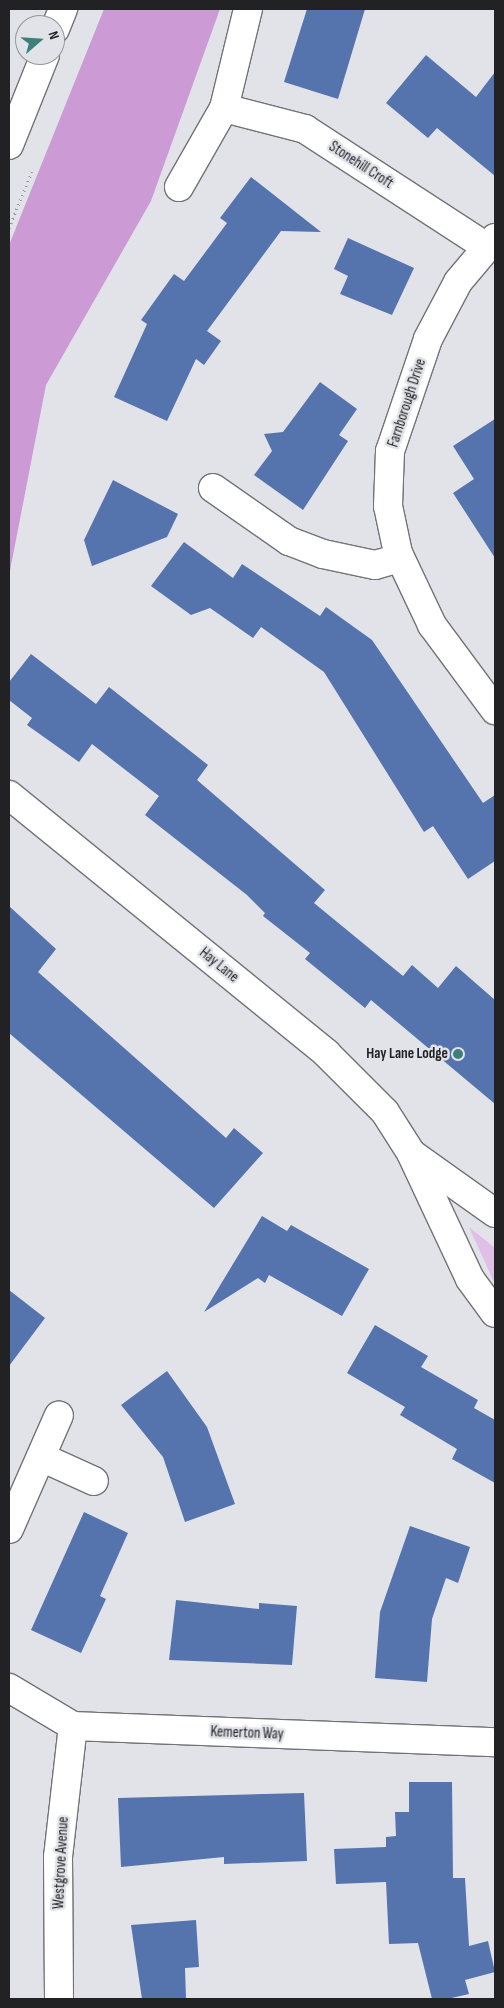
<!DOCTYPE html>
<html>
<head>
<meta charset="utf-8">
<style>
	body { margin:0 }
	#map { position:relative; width:504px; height:2008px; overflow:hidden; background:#e2e3e9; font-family:"Sofia Sans Condensed",sans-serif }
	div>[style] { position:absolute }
	.green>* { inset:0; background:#e0bfe6 }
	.forest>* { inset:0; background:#cc9bd5 }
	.building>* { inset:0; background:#5573ad }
	.path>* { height:3px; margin-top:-1.5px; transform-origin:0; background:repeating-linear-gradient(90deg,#95959a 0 1px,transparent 0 5px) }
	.roads { filter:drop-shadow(1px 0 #727277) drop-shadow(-1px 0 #727277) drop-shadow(0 1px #727277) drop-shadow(0 -1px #727277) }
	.minor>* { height:28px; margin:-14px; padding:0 14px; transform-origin:14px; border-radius:14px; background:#fff }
	.highway>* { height:28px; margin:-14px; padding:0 14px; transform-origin:14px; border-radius:14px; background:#fff }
	.dots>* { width:14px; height:14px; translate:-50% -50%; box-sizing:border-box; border:2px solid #e2e3e9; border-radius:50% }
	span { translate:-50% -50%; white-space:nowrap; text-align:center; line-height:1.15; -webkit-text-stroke:5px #e2e3e9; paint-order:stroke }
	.street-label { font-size:15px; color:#222224 }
	.poi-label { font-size:15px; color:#222224; font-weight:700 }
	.right { translate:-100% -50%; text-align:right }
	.frame { position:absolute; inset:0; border:10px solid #222224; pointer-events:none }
	.north { position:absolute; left:15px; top:15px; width:50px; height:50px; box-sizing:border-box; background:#e2e3e9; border:1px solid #95969a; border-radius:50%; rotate:71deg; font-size:14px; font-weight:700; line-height:20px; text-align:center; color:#222224 }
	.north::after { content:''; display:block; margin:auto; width:18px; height:22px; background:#3b817a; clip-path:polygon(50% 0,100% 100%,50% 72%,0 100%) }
</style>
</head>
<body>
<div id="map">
	<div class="green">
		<div style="clip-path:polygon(469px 1227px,495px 1248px,495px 1283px,493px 1280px)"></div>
	</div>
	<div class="forest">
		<div style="clip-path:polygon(104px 9px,220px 9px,151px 201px,46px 385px,9px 576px,9px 245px)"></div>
	</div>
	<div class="building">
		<div style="clip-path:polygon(307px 9px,365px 9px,338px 99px,284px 82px)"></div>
		<div style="clip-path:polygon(426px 55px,476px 97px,495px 72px,495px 176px,437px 128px,428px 138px,386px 103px)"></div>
		<div style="clip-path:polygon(251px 177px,321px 232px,281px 231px,207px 331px,221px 341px,204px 365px,196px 359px,167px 421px,114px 397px,147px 324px,141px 320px,174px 274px,184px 281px,227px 223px,220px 218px)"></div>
		<div style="clip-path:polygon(348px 238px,414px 268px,392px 315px,340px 294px,348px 276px,334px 269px)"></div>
		<div style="clip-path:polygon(320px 382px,357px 409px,339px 435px,348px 441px,303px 510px,254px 475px,272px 451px,264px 434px,283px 432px)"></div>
		<div style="clip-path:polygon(495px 419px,495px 558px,453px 493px,474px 479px,453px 446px)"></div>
		<div style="clip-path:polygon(113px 480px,178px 514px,167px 537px,92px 566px,84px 540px)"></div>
		<div style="clip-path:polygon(184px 542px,233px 578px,242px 564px,320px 616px,326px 607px,372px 640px,483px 803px,495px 795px,495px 861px,468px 879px,433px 826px,424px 832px,324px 672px,261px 627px,253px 638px,210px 608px,191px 615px,151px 586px)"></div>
		<div style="clip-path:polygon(31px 654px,96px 704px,109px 687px,208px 765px,197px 780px,325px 890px,314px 903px,403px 976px,412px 965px,438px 988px,456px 966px,495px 1000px,495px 1104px,371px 1000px,365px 1008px,305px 959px,310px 953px,263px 916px,265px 913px,247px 895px,145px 815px,159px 796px,92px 744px,79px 762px,27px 725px,32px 718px,9px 700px,9px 682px)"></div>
		<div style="clip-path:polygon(9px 906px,56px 949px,38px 972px,226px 1138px,234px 1128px,263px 1153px,214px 1208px,9px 1033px)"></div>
		<div style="clip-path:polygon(262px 1216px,287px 1231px,291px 1225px,369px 1269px,342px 1316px,269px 1275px,265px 1283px,258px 1278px,204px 1312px)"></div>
		<div style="clip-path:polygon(9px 1290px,45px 1318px,9px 1366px)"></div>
		<div style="clip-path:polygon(375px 1325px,428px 1356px,421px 1367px,478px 1400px,474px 1408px,495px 1420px,495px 1483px,452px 1459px,457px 1449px,400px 1415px,405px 1407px,347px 1373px)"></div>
		<div style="clip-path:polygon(167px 1371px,207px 1427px,235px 1504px,185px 1522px,163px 1457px,121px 1405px)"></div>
		<div style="clip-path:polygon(84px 1512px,128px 1533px,100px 1596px,106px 1599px,81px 1653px,31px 1630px)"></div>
		<div style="clip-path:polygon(410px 1526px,470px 1547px,458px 1583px,446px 1578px,432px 1619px,427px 1682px,375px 1678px,380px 1612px)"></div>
		<div style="clip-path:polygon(176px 1600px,259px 1609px,259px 1603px,297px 1606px,292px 1665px,169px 1660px)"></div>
		<div style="clip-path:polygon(409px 1782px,452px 1782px,453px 1878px,465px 1878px,469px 1946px,488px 1941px,495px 1972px,465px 1980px,469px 1994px,447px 1999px,432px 1999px,418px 1943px,389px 1944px,386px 1882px,336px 1884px,334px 1849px,386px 1847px,386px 1837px,396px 1836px,395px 1812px,409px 1812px)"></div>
		<div style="clip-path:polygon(304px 1793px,307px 1861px,224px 1864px,224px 1857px,121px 1867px,118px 1798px)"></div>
		<div style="clip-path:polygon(196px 1920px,199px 1967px,185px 1968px,186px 1999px,142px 1999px,131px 1925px)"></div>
	</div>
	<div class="path">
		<div style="left:9px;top:228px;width:61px;rotate:-68deg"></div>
	</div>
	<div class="roads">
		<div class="minor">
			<div style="left:248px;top:9px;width:102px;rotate:103.6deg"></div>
			<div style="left:224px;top:108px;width:84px;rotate:14.5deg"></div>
			<div style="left:305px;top:129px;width:217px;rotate:33deg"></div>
			<div style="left:179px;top:187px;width:91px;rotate:-60.3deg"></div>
			<div style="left:495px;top:238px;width:57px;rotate:130.1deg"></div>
			<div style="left:458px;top:282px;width:64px;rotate:117.8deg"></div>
			<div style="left:428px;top:339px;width:118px;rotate:108.7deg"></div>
			<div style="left:390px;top:451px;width:55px;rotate:92.1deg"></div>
			<div style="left:388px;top:506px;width:48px;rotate:78deg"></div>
			<div style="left:398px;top:553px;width:80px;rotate:64.7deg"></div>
			<div style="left:432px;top:625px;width:106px;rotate:53.5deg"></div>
			<div style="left:213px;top:488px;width:93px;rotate:34.9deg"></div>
			<div style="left:289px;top:541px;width:36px;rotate:21deg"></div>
			<div style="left:323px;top:554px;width:53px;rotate:11.9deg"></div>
			<div style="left:375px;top:565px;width:26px;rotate:-16deg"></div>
			<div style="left:9px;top:795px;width:409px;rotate:39.1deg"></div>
			<div style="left:326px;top:1053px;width:83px;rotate:45deg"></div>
			<div style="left:385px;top:1112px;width:49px;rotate:57.6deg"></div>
			<div style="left:411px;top:1153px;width:139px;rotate:64.9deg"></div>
			<div style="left:470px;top:1279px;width:42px;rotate:53.7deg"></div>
			<div style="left:412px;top:1154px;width:102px;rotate:35.4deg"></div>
			<div style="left:41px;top:1457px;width:58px;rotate:24.4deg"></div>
			<div style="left:9px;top:1529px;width:124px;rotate:-66.3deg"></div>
			<div style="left:9px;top:1688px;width:74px;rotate:30.7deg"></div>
			<div style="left:73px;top:1726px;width:422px;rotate:2.2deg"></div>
			<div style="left:59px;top:1999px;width:142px;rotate:-90.4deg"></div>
			<div style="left:58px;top:1857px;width:132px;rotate:-83.5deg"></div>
		</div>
		<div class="highway">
			<div style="left:55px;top:29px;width:22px;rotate:-68deg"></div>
			<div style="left:9px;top:145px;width:97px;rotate:-68.2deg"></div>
		</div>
	</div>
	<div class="dots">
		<div style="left:458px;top:1054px;background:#3b817a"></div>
	</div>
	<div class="street-label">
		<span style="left:361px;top:165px;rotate:33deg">Stonehill Croft</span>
		<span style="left:407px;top:403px;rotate:-72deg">Farnborough Drive</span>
		<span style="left:219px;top:965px;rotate:39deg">Hay Lane</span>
		<span style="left:247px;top:1733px;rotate:2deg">Kemerton Way</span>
		<span style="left:61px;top:1863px;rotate:-87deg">Westgrove Avenue</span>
	</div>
	<div class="poi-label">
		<span class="right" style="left:448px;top:1054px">Hay Lane Lodge</span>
	</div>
	<div class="frame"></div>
	<div class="north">N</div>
</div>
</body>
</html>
